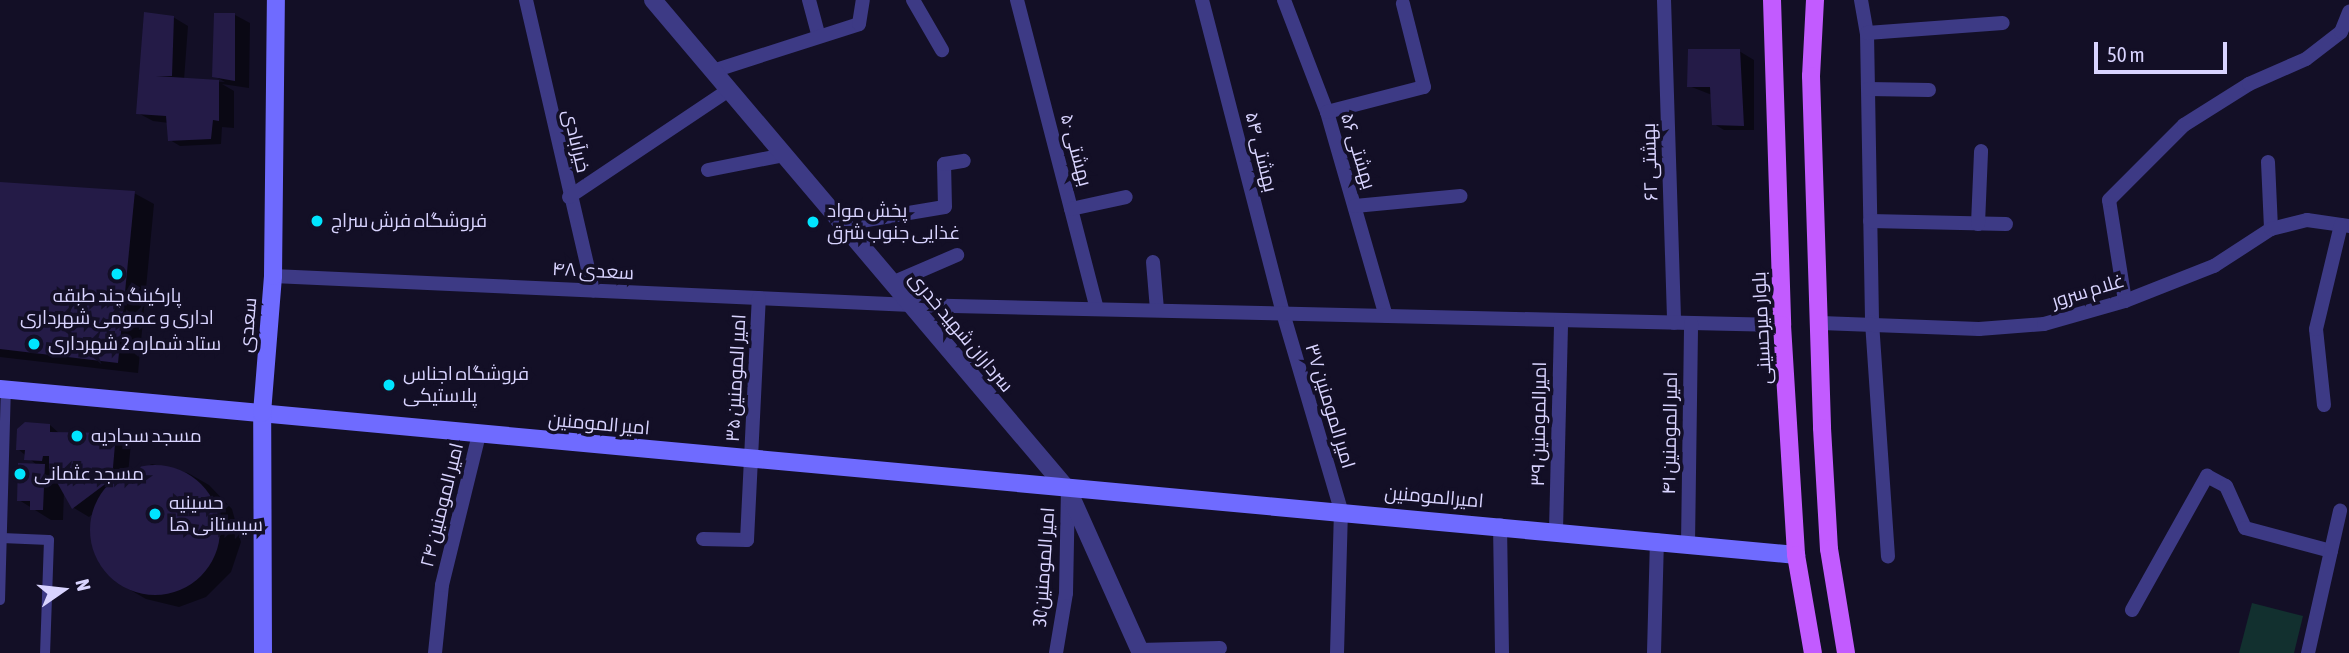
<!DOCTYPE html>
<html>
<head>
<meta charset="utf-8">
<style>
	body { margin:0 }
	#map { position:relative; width:2349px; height:653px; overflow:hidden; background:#130f26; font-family:"Asap Condensed",Cairo,sans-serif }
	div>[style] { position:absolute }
	.green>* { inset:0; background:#12302f }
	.shadow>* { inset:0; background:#0007 }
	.building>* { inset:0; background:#241b47 }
	.round { border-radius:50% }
	.pedestrian>* { height:10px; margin:-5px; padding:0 5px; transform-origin:5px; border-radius:5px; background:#3d3a85 }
	.minor>* { height:14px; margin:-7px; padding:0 7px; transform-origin:7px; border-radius:7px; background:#3d3a85 }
	.tertiary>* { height:18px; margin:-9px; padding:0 9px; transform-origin:9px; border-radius:9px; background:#3d3a85 }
	.secondary>* { height:18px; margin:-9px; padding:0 9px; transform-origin:9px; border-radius:9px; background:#6f6bff }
	.primary>* { height:18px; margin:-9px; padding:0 9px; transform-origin:9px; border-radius:9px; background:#c25bff }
	.dots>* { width:19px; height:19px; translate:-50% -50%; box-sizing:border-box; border:4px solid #130f26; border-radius:50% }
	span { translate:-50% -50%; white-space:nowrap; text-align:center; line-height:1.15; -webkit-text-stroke:7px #130f26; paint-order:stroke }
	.street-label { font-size:19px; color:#d9d4ff }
	.poi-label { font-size:19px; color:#d9d4ff }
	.left { translate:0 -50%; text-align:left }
	.north { position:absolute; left:28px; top:555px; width:70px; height:70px; -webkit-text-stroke:5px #130f26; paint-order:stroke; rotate:76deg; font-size:19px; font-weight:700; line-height:28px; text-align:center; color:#d9d4ff }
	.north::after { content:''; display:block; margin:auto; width:24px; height:32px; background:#d9d4ff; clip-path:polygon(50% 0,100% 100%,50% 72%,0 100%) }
	.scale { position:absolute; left:2094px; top:42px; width:133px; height:32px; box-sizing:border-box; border:4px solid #d9d4ff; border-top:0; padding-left:9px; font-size:21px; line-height:24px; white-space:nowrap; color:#d9d4ff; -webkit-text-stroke:5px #130f26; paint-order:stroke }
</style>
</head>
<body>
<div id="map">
	<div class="green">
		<div style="clip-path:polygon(2252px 603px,2303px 616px,2294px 653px,2239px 653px)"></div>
	</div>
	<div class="shadow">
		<div style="clip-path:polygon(235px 15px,250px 23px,249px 88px,222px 84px,234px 91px,234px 128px,222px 127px,221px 144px,180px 146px,170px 140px,169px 123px,153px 121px,138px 113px,173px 17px,188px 26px,184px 80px,225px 82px,214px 76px)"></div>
		<div style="clip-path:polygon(1739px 51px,1754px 60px,1754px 130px,1724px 130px,1714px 124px,1712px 95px,1689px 86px)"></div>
		<div style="clip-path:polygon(0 183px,134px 193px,154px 204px,138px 373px,0 357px)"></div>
		<div style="clip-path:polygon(50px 425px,60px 434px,116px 435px,131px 443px,128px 474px,152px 464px,188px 473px,209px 485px,232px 509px,241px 542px,231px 572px,206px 597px,179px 607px,146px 599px,125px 587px,99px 563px,90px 532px,95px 512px,89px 517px,74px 508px,64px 491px,63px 520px,51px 520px,19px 500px,38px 466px,18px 449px)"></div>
	</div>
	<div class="building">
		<div style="clip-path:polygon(144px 12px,174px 16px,172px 76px,156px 76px,219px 80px,219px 121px,213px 120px,211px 139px,168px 141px,166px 116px,136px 114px)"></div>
		<div style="clip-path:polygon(214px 13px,235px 13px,235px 81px,212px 77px)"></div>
		<div style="clip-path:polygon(1688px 49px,1740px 49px,1744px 126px,1712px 125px,1710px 87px,1687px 87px)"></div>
		<div style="clip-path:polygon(0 182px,135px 191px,118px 363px,0 349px)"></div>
		<div style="clip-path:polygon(25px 422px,50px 424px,50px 432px,116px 433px,112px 479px,72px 509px,49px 468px,49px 456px,43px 456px,42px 461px,24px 460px,25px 450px,16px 450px,17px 429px)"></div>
		<div style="clip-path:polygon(18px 463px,45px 464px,43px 510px,30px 510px,30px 501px,17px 501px)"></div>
		<div class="round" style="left:90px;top:465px;width:130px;height:130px"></div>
	</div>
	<div class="pedestrian">
		<div style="left:2px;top:538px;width:47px;rotate:2.4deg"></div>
		<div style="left:49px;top:540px;width:113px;rotate:92deg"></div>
		<div style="left:0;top:600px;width:211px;rotate:-88.4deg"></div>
	</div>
	<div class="minor">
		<div style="left:526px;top:0;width:298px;rotate:77deg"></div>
		<div style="left:809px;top:0;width:35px;rotate:75deg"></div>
		<div style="left:913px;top:0;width:58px;rotate:59.9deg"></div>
		<div style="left:1017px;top:0;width:319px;rotate:75.5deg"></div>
		<div style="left:1202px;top:0;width:323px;rotate:75.5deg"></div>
		<div style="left:1283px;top:313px;width:205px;rotate:73.6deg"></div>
		<div style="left:1341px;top:510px;width:143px;rotate:91.6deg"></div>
		<div style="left:1284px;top:0;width:120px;rotate:69deg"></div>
		<div style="left:1327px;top:112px;width:212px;rotate:73.9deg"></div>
		<div style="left:1664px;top:0;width:323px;rotate:88.2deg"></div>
		<div style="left:1861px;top:0;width:34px;rotate:80deg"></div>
		<div style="left:1867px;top:33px;width:289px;rotate:89deg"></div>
		<div style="left:1872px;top:322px;width:235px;rotate:86.1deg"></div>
		<div style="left:1867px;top:33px;width:136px;rotate:-4.2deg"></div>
		<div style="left:713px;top:71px;width:153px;rotate:-17.8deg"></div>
		<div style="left:859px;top:24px;width:24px;rotate:-81deg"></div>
		<div style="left:1868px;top:89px;width:61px;rotate:0.9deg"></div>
		<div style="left:1327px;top:112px;width:100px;rotate:-14.5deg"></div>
		<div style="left:1424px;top:87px;width:86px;rotate:-104.2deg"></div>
		<div style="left:2268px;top:162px;width:67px;rotate:87.4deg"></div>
		<div style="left:708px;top:170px;width:77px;rotate:-11.2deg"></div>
		<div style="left:569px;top:197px;width:192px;rotate:-33.8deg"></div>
		<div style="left:1355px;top:206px;width:106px;rotate:-5.4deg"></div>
		<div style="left:1071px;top:209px;width:56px;rotate:-12.3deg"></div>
		<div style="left:1870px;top:221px;width:136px;rotate:1.3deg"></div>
		<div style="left:843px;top:224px;width:103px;rotate:-9.5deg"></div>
		<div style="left:945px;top:207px;width:43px;rotate:-91.3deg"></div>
		<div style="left:944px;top:164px;width:20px;rotate:-9deg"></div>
		<div style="left:1978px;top:224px;width:73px;rotate:-87.6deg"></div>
		<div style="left:1153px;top:262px;width:48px;rotate:85.2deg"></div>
		<div style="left:273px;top:276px;width:639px;rotate:2.6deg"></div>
		<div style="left:911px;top:305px;width:871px;rotate:1.32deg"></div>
		<div style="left:892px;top:283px;width:71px;rotate:-23.3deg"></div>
		<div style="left:2125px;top:301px;width:102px;rotate:-99deg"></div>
		<div style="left:2109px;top:200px;width:106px;rotate:-45deg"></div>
		<div style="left:2184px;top:125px;width:77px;rotate:-32.2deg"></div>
		<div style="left:2249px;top:84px;width:62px;rotate:-23.7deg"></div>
		<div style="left:2306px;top:59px;width:44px;rotate:-37.6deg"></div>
		<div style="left:2341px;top:32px;width:22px;rotate:-68deg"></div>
		<div style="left:1821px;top:323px;width:158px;rotate:2.2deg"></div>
		<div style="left:1979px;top:329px;width:65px;rotate:-4.4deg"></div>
		<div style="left:2044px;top:324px;width:84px;rotate:-15.9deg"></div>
		<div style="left:2125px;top:301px;width:96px;rotate:-21.5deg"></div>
		<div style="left:2214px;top:266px;width:68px;rotate:-33deg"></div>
		<div style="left:2271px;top:229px;width:37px;rotate:-14deg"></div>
		<div style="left:2307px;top:220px;width:42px;rotate:8.1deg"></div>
		<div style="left:2324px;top:405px;width:76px;rotate:-96deg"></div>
		<div style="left:2316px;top:329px;width:107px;rotate:-76.5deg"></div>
		<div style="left:1500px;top:525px;width:128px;rotate:89.1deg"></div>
		<div style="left:1556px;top:530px;width:210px;rotate:-88.6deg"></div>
		<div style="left:703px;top:539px;width:44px;rotate:1.3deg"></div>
		<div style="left:747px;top:540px;width:242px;rotate:-87.2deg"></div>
		<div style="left:1688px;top:544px;width:221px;rotate:-89.2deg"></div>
		<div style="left:2132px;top:610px;width:154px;rotate:-60.8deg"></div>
		<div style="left:2207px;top:476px;width:21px;rotate:28deg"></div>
		<div style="left:2226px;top:486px;width:46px;rotate:65.7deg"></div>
		<div style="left:2245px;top:528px;width:89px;rotate:15deg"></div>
		<div style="left:1139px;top:650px;width:81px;rotate:-1.4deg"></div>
		<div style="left:435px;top:653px;width:68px;rotate:-84.1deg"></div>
		<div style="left:442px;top:585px;width:155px;rotate:-76.2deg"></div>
		<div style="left:1056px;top:653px;width:61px;rotate:-80.5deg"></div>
		<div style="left:1066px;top:593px;width:102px;rotate:-88.9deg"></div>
		<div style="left:1654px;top:653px;width:113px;rotate:-88.5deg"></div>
		<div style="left:2308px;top:653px;width:146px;rotate:-77.3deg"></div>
	</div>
	<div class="tertiary">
		<div style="left:653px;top:0;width:642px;rotate:49.74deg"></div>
		<div style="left:1068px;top:490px;width:179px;rotate:65.9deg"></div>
	</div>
	<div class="secondary">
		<div style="left:0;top:389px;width:1804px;rotate:5.28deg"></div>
		<div style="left:263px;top:653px;width:240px;rotate:-90.2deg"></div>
		<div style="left:262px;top:413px;width:137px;rotate:-85.4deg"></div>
		<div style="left:273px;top:276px;width:276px;rotate:-89.4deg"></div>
	</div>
	<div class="primary">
		<div style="left:1772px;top:0;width:325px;rotate:88.2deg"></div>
		<div style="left:1782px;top:325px;width:230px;rotate:86.5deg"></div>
		<div style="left:1796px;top:555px;width:99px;rotate:80.2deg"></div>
		<div style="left:1815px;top:0;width:76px;rotate:93deg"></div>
		<div style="left:1811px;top:76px;width:352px;rotate:88.2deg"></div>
		<div style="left:1822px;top:428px;width:121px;rotate:86.7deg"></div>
		<div style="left:1829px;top:549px;width:105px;rotate:80.7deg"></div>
	</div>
	<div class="dots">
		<div style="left:317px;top:221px;background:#00e5ff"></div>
		<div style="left:813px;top:222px;background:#00e5ff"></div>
		<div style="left:117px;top:274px;background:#00e5ff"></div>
		<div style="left:34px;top:344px;background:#00e5ff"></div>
		<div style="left:389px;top:385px;background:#00e5ff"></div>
		<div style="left:77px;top:436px;background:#00e5ff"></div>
		<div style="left:20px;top:474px;background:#00e5ff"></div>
		<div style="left:155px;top:514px;background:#00e5ff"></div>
	</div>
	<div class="street-label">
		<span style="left:576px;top:141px;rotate:77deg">خیرآبادی</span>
		<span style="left:1076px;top:150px;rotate:75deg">بهشتی ۵۰</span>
		<span style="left:1358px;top:151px;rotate:73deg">بهشتی ۵۶</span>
		<span style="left:1261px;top:152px;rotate:76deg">بهشتی ۵۴</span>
		<span style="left:1650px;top:162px;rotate:-92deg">بهشتی ۶۲</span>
		<span style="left:593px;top:271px;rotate:3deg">سعدی ۴۸</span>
		<span style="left:2088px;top:291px;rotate:-17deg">غلام سرور</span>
		<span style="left:248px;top:325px;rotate:-85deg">سعدی</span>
		<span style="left:1762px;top:328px;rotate:-93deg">بلوار میرحسینی</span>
		<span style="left:961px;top:332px;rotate:50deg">سرداران شهید خدری</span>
		<span style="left:736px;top:378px;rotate:-87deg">امیر المومنین ۳۵</span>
		<span style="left:1330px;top:406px;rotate:73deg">امیر المومنین ۳۷</span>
		<span style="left:599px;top:424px;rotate:5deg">امیر المومنین</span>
		<span style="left:1539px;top:424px;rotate:-89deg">امیرالمومنین ۳۹</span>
		<span style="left:1670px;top:433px;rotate:-89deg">امیر المومنین ۴۱</span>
		<span style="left:1434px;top:497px;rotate:5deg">امیرالمومنین</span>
		<span style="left:442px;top:505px;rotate:-76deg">امیر المومنین ۲۴</span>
		<span style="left:1044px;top:567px;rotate:-86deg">امیر المومنین30</span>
	</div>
	<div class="poi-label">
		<span class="left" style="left:827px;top:222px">پخش مواد<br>غذایی جنوب شرق</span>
		<span class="left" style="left:331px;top:221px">فروشگاه فرش سراج</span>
		<span style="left:117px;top:307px">پارکینگ چند طبقه<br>اداری و عمومی شهرداری</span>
		<span class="left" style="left:48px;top:344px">ستاد شماره 2 شهرداری</span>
		<span class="left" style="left:403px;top:385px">فروشگاه اجناس<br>پلاستیکی</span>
		<span class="left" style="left:91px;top:436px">مسجد سجادیه</span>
		<span class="left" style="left:34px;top:474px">مسجد عثمانی</span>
		<span class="left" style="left:169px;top:514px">حسینیه<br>سیستانی ها</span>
	</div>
	<div class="north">N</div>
	<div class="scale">50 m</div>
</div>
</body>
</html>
